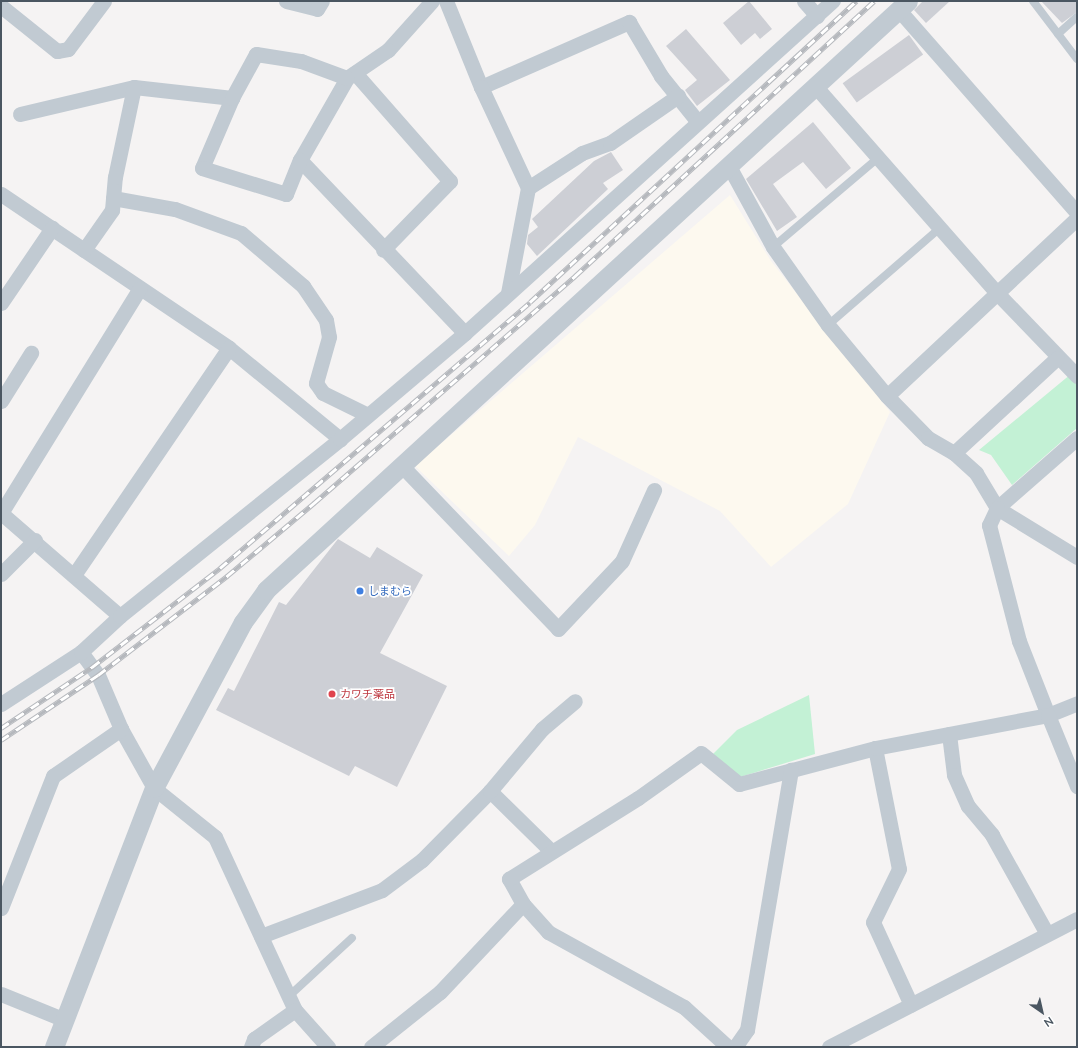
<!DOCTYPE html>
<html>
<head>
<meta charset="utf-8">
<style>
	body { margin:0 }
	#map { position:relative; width:1078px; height:1048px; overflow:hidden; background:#f5f3f3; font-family:Lato,"Noto Sans JP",sans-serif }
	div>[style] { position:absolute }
	.commercial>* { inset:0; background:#fdf9ef }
	.green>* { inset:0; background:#c3f1d5 }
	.building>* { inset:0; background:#cdcfd5; transform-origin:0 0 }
	.service>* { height:8px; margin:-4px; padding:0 4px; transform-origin:4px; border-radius:4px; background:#c1cad2 }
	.minor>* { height:15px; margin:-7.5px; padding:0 7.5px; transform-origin:7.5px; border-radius:7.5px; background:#c1cad2 }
	.tertiary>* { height:19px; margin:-9.5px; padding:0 9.5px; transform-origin:9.5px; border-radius:9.5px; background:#c1cad2 }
	.rail>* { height:4.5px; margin-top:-2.25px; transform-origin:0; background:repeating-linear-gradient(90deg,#fff 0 9px,#b5b8bd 0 18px); box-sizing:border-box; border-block:1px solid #b5b8bd }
	.dots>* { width:11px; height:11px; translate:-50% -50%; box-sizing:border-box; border:2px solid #fff; border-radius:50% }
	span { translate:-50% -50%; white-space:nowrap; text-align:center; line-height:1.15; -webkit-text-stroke:3.5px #fff; paint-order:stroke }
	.shop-label { font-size:11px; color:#366cbe }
	.left { translate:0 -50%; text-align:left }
	.health-label { font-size:11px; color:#be3a42 }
	.frame { position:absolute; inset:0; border:2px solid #4a5661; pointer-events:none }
	.north { position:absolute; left:1022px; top:992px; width:40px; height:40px; -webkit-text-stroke:3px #fff; paint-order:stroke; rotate:146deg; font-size:11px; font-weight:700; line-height:16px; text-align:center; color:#4a5661 }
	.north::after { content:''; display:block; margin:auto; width:14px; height:18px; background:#4a5661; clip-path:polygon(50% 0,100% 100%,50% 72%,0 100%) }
</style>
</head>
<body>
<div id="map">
	<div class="commercial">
		<div style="clip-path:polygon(730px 195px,771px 261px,890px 412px,848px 504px,771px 567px,720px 511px,578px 437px,535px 525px,509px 556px,415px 466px)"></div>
	</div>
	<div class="green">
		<div style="clip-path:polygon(1077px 369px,1077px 428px,1012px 485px,991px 455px,979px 450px)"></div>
		<div style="clip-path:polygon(809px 695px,815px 754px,740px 777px,713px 754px,737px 730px)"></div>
	</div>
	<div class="building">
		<div style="clip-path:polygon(749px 1px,772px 29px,760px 39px,755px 33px,741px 45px,723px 23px)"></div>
		<div style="clip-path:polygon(923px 1px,950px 1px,926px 23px,914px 10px)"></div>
		<div style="clip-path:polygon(1041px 1px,1077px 1px,1077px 12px,1062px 23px)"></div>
		<div style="clip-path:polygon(686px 29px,730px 80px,697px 106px,685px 90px,697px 80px,666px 46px)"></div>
		<div style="left:909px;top:35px;width:24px;height:82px;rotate:54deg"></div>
		<div style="clip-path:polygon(813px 122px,851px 168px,826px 189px,803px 162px,773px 184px,797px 217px,777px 231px,746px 179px)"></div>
		<div style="clip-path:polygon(611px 152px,623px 170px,603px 183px,608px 189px,537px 256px,527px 244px,528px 235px,538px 227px,532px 219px,594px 161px)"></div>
		<div style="clip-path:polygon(338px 539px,370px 558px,377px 547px,423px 575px,380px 653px,447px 686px,397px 787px,355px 766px,349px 776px,216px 710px,228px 688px,234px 691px,279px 602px,286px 605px)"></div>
	</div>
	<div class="service">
		<div style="left:1033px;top:1px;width:73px;rotate:52.8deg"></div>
		<div style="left:1058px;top:34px;width:25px;rotate:-42deg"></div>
		<div style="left:773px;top:247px;width:138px;rotate:-40.3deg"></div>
		<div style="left:828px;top:325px;width:148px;rotate:-40.9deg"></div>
		<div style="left:288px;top:997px;width:87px;rotate:-42.7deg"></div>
	</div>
	<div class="minor">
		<div style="left:286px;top:1px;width:32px;rotate:14deg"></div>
		<div style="left:317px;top:9px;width:9px;rotate:-58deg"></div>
		<div style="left:432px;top:1px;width:66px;rotate:131.9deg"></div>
		<div style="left:388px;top:50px;width:50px;rotate:145.7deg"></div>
		<div style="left:347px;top:78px;width:95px;rotate:119.8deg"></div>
		<div style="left:300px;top:160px;width:239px;rotate:46.4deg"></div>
		<div style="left:446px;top:1px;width:93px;rotate:67.9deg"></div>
		<div style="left:481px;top:87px;width:162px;rotate:-23.7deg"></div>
		<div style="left:629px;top:22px;width:63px;rotate:59.3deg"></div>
		<div style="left:661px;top:76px;width:59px;rotate:51.2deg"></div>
		<div style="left:804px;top:1px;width:20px;rotate:49deg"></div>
		<div style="left:1px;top:6px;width:72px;rotate:38.8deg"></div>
		<div style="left:57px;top:51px;width:11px;rotate:-10deg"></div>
		<div style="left:68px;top:49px;width:60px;rotate:-53.1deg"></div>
		<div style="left:898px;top:9px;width:271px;rotate:48.7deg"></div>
		<div style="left:355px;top:73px;width:144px;rotate:48.7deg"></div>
		<div style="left:450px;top:181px;width:96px;rotate:134.2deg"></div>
		<div style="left:481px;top:87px;width:111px;rotate:65deg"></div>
		<div style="left:528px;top:188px;width:107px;rotate:100.8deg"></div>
		<div style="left:816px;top:87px;width:276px;rotate:48.7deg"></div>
		<div style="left:998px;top:294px;width:114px;rotate:46.1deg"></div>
		<div style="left:232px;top:98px;width:76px;rotate:113.2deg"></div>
		<div style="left:202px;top:168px;width:88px;rotate:17.2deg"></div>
		<div style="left:286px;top:194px;width:37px;rotate:-68deg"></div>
		<div style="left:20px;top:114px;width:117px;rotate:-13.3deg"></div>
		<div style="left:134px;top:87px;width:99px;rotate:6.4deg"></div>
		<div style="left:232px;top:98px;width:50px;rotate:-61.4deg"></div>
		<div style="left:256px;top:54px;width:46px;rotate:8.8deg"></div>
		<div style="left:301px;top:61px;width:49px;rotate:20.3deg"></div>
		<div style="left:730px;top:168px;width:90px;rotate:61.4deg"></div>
		<div style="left:773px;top:247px;width:95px;rotate:54.8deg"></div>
		<div style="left:828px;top:325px;width:92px;rotate:50.3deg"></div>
		<div style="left:887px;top:396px;width:59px;rotate:45.7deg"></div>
		<div style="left:928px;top:438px;width:30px;rotate:30deg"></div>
		<div style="left:954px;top:453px;width:30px;rotate:42deg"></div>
		<div style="left:976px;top:473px;width:41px;rotate:59deg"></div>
		<div style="left:997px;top:508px;width:94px;rotate:31.5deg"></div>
		<div style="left:528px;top:188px;width:64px;rotate:-32.9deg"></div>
		<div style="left:582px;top:153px;width:30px;rotate:-20deg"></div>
		<div style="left:610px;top:143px;width:83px;rotate:-34.7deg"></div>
		<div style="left:1px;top:194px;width:275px;rotate:34deg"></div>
		<div style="left:229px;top:348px;width:144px;rotate:39.3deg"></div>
		<div style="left:113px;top:198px;width:63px;rotate:10.1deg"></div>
		<div style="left:175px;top:209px;width:70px;rotate:20deg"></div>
		<div style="left:241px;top:233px;width:82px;rotate:40.5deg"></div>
		<div style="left:303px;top:286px;width:41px;rotate:55.9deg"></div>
		<div style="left:326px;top:320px;width:17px;rotate:80deg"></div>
		<div style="left:329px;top:337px;width:48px;rotate:105.8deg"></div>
		<div style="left:316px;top:383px;width:12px;rotate:55deg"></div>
		<div style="left:323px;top:393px;width:50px;rotate:26.1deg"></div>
		<div style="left:84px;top:250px;width:49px;rotate:-55deg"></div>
		<div style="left:112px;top:210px;width:33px;rotate:-85deg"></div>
		<div style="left:115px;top:177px;width:92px;rotate:-78.1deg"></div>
		<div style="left:1px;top:303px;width:91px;rotate:-55.8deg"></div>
		<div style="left:887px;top:396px;width:260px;rotate:-43.1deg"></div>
		<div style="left:1px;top:401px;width:57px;rotate:-58deg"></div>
		<div style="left:1077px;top:438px;width:106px;rotate:138.8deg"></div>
		<div style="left:997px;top:508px;width:19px;rotate:115deg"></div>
		<div style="left:989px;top:525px;width:120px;rotate:75.5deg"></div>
		<div style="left:1019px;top:641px;width:79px;rotate:68.6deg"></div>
		<div style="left:1048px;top:715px;width:31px;rotate:-22deg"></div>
		<div style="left:954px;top:453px;width:140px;rotate:-42.7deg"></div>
		<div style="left:401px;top:465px;width:227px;rotate:46.2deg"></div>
		<div style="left:558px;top:629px;width:93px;rotate:-46.7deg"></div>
		<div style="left:622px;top:561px;width:78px;rotate:-65.7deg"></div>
		<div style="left:1px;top:513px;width:264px;rotate:-58.3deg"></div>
		<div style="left:1px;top:513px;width:157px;rotate:40.9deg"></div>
		<div style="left:1px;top:574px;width:48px;rotate:-45deg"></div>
		<div style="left:74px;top:575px;width:275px;rotate:-55.7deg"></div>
		<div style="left:81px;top:652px;width:29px;rotate:54deg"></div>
		<div style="left:98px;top:675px;width:59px;rotate:66.9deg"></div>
		<div style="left:121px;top:729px;width:68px;rotate:60.8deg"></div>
		<div style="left:154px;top:788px;width:78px;rotate:38.8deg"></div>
		<div style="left:215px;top:837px;width:191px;rotate:65.2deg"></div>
		<div style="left:295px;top:1010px;width:50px;rotate:48.3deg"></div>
		<div style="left:1px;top:704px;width:95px;rotate:-33deg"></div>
		<div style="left:81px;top:652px;width:53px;rotate:-42.7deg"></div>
		<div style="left:120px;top:616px;width:282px;rotate:-38.8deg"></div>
		<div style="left:340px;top:439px;width:164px;rotate:-40.3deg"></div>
		<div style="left:465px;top:333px;width:496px;rotate:-42.1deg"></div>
		<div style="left:949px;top:734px;width:41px;rotate:83deg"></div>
		<div style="left:954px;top:775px;width:34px;rotate:66deg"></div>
		<div style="left:968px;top:806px;width:38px;rotate:50deg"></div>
		<div style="left:992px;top:835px;width:113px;rotate:60.9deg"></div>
		<div style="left:875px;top:748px;width:123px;rotate:78.8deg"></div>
		<div style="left:899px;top:869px;width:59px;rotate:116.1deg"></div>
		<div style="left:873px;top:922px;width:91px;rotate:65.4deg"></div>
		<div style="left:490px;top:791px;width:84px;rotate:44.5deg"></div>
		<div style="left:523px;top:904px;width:38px;rotate:48deg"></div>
		<div style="left:548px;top:932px;width:155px;rotate:28.9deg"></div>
		<div style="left:684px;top:1007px;width:59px;rotate:42.3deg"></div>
		<div style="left:1px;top:908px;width:142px;rotate:-68.5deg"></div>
		<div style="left:53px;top:776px;width:83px;rotate:-34.7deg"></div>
		<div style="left:261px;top:936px;width:129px;rotate:-20.8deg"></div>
		<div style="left:382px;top:890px;width:50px;rotate:-36.9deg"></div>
		<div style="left:422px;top:860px;width:97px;rotate:-45.4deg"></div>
		<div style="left:490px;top:791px;width:81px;rotate:-50deg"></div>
		<div style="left:542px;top:729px;width:43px;rotate:-40.3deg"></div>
		<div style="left:1px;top:994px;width:69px;rotate:22.1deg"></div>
		<div style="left:251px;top:1047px;width:9px;rotate:-69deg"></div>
		<div style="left:254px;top:1039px;width:50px;rotate:-35.3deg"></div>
		<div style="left:371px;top:1047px;width:88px;rotate:-38.6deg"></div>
		<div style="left:440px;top:992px;width:121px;rotate:-46.7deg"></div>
		<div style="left:523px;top:904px;width:29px;rotate:-119deg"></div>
		<div style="left:509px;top:879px;width:152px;rotate:-32.1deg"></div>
		<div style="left:638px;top:798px;width:77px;rotate:-35.5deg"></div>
		<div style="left:701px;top:753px;width:49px;rotate:39.2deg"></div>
		<div style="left:739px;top:784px;width:141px;rotate:-14.8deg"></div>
		<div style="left:875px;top:748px;width:176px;rotate:-10.8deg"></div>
		<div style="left:1048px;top:715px;width:77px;rotate:67.8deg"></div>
		<div style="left:735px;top:1047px;width:21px;rotate:-55deg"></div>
		<div style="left:747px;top:1030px;width:264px;rotate:-80.4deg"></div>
		<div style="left:829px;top:1047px;width:279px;rotate:-27.3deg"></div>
	</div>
	<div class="tertiary">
		<div style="left:54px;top:1047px;width:278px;rotate:-68.9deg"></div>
		<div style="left:154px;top:788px;width:188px;rotate:-61.8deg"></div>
		<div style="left:243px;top:622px;width:39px;rotate:-54deg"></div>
		<div style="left:266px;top:590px;width:871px;rotate:-42.53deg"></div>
	</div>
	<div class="rail">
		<div style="left:1px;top:728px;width:110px;rotate:-33.8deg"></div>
		<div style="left:92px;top:667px;width:162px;rotate:-37.7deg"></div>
		<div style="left:220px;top:568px;width:408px;rotate:-40.6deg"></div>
		<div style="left:530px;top:302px;width:444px;rotate:-42.7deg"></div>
		<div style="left:1px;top:740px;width:117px;rotate:-33.8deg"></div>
		<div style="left:98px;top:675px;width:163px;rotate:-37.5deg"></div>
		<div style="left:227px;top:576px;width:114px;rotate:-40deg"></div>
		<div style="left:314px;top:503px;width:346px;rotate:-41deg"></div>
		<div style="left:575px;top:276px;width:406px;rotate:-42.6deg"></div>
	</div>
	<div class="dots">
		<div style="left:360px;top:591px;background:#3f7fe0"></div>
		<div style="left:332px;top:694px;background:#e0444e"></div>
	</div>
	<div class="shop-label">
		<span class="left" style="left:368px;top:591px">しまむら</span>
	</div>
	<div class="health-label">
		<span class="left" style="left:340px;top:694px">カワチ薬品</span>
	</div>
	<div class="frame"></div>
	<div class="north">N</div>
</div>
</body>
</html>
